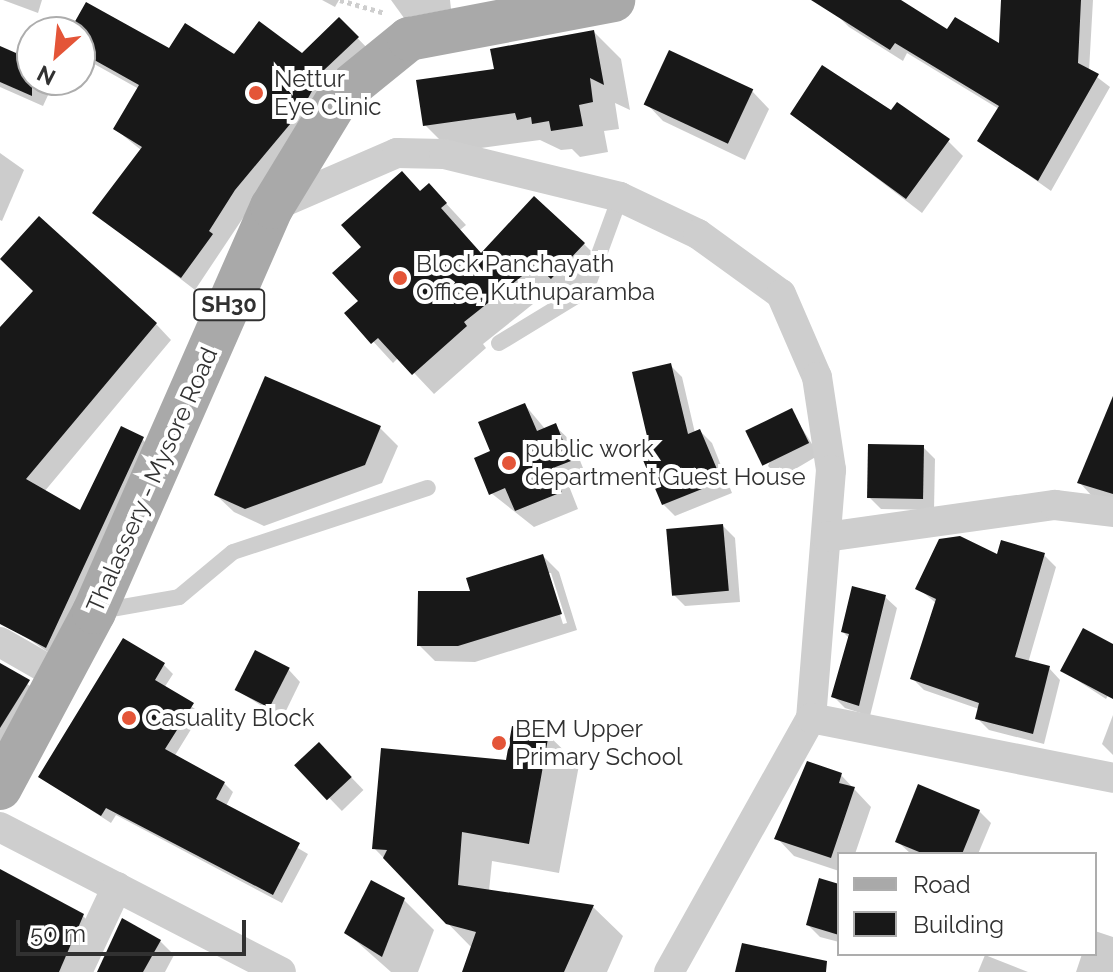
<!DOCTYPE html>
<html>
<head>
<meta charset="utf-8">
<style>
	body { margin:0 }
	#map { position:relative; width:1113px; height:972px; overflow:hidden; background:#fff; font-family:Raleway,sans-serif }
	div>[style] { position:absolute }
	.shadow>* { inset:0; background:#0003; transform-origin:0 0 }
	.building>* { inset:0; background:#181818; transform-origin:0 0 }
	.path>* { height:5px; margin-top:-2.5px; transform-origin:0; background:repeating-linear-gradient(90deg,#cecece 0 4px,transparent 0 8px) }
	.lane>* { height:16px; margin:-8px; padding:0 8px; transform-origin:8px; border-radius:8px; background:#cecece }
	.street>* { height:30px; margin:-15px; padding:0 15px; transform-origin:15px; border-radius:15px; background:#cecece }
	.primary>* { height:44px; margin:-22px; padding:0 22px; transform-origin:22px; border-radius:22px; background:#a9a9a9 }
	.dots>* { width:22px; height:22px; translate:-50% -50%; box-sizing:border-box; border:4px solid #fff; border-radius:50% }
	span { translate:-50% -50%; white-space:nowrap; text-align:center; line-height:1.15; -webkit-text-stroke:8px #fff; paint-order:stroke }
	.shield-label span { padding:2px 6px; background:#fff; border:2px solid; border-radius:6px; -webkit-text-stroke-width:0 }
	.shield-label { font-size:22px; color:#313131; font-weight:700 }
	.poi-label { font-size:24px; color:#313131 }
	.left { translate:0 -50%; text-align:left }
	.street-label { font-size:24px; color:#313131 }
	.legend { position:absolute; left:837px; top:852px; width:260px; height:104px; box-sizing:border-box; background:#fff; border:2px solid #adadad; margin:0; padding:10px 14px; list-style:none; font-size:24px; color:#313131 }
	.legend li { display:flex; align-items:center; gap:16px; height:40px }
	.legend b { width:40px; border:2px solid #adadad }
	.north { position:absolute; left:16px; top:16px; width:80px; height:80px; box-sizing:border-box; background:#fff; border:2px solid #adadad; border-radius:50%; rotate:207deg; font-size:22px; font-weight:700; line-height:32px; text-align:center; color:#313131 }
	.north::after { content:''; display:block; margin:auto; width:28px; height:36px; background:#e45538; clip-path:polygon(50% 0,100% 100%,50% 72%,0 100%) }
	.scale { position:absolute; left:16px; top:920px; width:230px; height:36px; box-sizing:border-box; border:4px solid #313131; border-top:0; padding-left:10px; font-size:24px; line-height:28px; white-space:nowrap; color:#313131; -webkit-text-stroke:6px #fff; paint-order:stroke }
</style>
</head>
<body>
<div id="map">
	<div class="shadow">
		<div style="clip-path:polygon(3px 0,42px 0,38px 13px)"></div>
		<div style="clip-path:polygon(322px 0,339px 0,335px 7px)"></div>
		<div style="clip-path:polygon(391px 0,450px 0,451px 9px,404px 18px)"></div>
		<div style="clip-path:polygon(847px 0,898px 0,948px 32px,1001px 46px,1003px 0,1093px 0,1089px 71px,1110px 87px,1051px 191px,979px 140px,999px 109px,907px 53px,903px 61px,849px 27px,837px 15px)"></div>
		<div style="clip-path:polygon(87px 5px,170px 51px,302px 56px,339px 19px,371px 52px,289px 149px,195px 290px,95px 213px,141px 150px,115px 129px,139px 89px,80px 56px,80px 32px,72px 32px)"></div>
		<div style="clip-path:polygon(594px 32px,621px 59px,630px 110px,615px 103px,619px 129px,604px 131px,608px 152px,580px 157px,572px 149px,561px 150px,540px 140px,452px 152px,425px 125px,496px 71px)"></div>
		<div style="clip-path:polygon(0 48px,32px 63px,32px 80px,55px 80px,43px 106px,0 87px)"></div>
		<div style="clip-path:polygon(752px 91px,769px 109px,745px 160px,663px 121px,646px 103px)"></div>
		<div style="clip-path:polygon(793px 114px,948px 141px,963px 156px,922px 213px)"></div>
		<div style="clip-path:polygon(0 153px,24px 170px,2px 221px,0 220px)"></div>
		<div style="clip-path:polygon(429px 185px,466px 225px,460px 230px,482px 254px,584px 244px,604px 264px,573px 298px,558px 284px,483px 344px,486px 348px,434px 394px,399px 357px,393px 363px,347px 313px,360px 301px)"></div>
		<div style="clip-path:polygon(156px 324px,171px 340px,44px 492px,81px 513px,142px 439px,158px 455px,62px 662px,0 619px,0 330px)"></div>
		<div style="clip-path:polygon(670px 365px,682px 377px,695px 433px,700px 431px,712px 443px,732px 493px,675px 516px,663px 504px,652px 451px)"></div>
		<div style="clip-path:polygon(266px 379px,380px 428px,398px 446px,382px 483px,264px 526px,234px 512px,216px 495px)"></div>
		<div style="clip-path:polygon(525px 405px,546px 430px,555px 426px,573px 443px,587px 478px,569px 486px,578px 509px,534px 527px,491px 493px,493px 452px)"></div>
		<div style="clip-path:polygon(791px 411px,819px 455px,780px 478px,768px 466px)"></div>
		<div style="clip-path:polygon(1113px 445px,1113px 503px,1091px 495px,1080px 483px)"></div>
		<div style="clip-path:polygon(923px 447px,935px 459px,934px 510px,881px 509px,869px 497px)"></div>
		<div style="clip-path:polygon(723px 526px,735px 538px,740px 602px,685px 606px,673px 594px)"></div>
		<div style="clip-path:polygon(1044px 555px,1056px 567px,1028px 663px,1049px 668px,1060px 680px,1044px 744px,989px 730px,977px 718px,979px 709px,924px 690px,912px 678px,937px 604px,918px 588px,998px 557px)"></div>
		<div style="clip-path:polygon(evenodd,543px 556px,559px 572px,577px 630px,475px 662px,435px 661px,419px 645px,472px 593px,543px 556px,547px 573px,551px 573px,567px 623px,563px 624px,547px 573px)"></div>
		<div style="clip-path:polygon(885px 597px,897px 608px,870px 716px,845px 708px,833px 696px,849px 638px,843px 632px)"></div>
		<div style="clip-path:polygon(1113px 646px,1113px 686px,1106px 699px,1063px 671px)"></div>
		<div style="clip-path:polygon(0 665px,40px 693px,0 760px)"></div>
		<div style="clip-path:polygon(164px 665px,173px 674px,164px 688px,201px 713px,174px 757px,224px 783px,233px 792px,226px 806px,308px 854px,282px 903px,116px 815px,111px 823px,40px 777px)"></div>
		<div style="clip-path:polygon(289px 670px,300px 682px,282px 719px,237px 690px)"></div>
		<div style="clip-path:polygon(1113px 715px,1113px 755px,1102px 744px)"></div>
		<div style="clip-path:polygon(548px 735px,579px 765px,559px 873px,492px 861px,489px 891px,593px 907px,623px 936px,607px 972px,464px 972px,472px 948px,374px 848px)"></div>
		<div style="left:319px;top:744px;width:64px;height:30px;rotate:46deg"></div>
		<div style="clip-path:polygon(841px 775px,871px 807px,855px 854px,839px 854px,839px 871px,794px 856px,777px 838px)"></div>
		<div style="clip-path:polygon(979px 811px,991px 823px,978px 854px,911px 854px,897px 841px)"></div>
		<div style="clip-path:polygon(0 872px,83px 916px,97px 930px,77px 972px,0 972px)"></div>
		<div style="clip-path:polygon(839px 886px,839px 942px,820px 937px,808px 925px)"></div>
		<div style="clip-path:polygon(404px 900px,434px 930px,418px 972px,391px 972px,347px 933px)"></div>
		<div style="clip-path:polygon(1095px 931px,1113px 937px,1113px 972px,1076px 972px,1082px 954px,1095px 954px)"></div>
		<div style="clip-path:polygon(160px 941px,174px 955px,165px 972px,99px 972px)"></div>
		<div style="clip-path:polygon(985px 955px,1028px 972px,978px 972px)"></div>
	</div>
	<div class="building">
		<div style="clip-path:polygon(811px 0,901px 0,947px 29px,955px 17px,999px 43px,1001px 0,1081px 0,1078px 63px,1099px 74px,1038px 181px,977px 141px,999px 106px,895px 43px,890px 50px)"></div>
		<div style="clip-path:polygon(86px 2px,169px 48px,185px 23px,234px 54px,259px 21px,302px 53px,339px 17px,359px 37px,323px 71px,301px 111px,235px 190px,209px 231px,213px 234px,181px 278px,92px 213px,142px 147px,113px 129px,139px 85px,80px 52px,80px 32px,69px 32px)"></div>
		<div style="clip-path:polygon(594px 30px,604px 85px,590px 78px,593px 102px,579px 105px,583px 126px,551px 131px,549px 121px,532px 124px,531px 117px,517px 120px,515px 113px,423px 126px,416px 80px,494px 69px,490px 49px)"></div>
		<div style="clip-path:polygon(0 46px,32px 60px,32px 96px,0 82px)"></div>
		<div style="left:669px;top:50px;width:93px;height:60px;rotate:25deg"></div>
		<div style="clip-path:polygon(822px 65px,891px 110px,897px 102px,950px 139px,906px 199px,790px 114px)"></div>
		<div style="clip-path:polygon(402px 171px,420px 191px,429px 183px,447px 203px,441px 208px,481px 253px,534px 196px,585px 243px,551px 279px,536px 265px,464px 322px,467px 326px,412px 375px,378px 338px,371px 344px,344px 313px,358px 301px,332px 273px,361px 247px,341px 225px)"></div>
		<div style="clip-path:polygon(39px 216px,157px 323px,26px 479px,80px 510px,121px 426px,144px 437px,46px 648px,0 624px,0 327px,33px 291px,0 259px)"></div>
		<div style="clip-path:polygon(671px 363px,688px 434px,700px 429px,722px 481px,662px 505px,640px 453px,650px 449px,632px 372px)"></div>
		<div style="clip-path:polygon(265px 376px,381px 426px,365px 465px,245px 509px,214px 495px)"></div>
		<div style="clip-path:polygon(1113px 396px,1113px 494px,1077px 483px)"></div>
		<div style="clip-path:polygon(525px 403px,537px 431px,556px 423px,571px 461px,553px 468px,562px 492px,515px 511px,505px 488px,489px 495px,474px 458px,490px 451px,478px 422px)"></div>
		<div style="left:792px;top:408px;width:39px;height:52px;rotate:64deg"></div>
		<div style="left:868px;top:444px;width:56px;height:54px;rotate:1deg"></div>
		<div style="left:723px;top:524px;width:67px;height:57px;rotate:85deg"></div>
		<div style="clip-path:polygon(960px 536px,997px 554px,1001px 540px,1045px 553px,1015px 657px,1050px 666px,1033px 734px,975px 719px,979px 703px,910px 679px,936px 599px,915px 589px,939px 539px)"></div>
		<div style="clip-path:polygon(543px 554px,562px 614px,458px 646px,417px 646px,418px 591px,470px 591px,466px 578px)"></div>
		<div style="clip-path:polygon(852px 586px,886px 595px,859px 706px,831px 697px,849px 634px,841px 632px)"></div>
		<div style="clip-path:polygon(1083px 628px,1113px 644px,1113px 699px,1060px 671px)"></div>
		<div style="clip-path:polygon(123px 638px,165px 663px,155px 680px,194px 703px,165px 749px,225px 782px,216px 799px,300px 843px,273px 895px,106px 808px,101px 816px,38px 777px)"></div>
		<div style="left:255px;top:650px;width:39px;height:45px;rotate:27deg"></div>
		<div style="clip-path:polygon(0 663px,30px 680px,0 728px)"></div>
		<div style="clip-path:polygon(512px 726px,549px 733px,529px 844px,462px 832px,458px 885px,594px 905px,564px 972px,462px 972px,476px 932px,446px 924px,383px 858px,387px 850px,372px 849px,381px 748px,506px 760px)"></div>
		<div style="left:319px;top:742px;width:48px;height:34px;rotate:47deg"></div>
		<div style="clip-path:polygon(807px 761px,842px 773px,839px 783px,855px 787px,831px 858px,774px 839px)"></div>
		<div style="clip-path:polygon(918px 784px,980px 810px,962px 854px,924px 854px,895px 842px)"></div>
		<div style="clip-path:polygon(0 869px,84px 914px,59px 972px,0 972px)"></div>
		<div style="clip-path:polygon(819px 878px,839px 884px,839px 935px,806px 925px)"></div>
		<div style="clip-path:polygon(371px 880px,405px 898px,382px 957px,344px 933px)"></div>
		<div style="clip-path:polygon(122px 918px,161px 940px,143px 972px,97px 972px)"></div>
		<div style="clip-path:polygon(742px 943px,827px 961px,826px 972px,735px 972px)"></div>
	</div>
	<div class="path">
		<div style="left:340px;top:0;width:47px;rotate:16.1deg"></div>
	</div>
	<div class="lane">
		<div style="left:499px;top:343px;width:102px;rotate:-31.3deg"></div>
		<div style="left:586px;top:290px;width:99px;rotate:-69.9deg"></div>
		<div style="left:100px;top:611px;width:80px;rotate:-10deg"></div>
		<div style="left:179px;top:597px;width:70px;rotate:-39.8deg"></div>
		<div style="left:233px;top:552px;width:205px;rotate:-18.2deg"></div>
	</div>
	<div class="street">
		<div style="left:272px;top:207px;width:136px;rotate:-23.4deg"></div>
		<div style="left:397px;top:153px;width:47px;rotate:1.2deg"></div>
		<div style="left:444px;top:154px;width:181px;rotate:13.7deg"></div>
		<div style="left:620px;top:197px;width:86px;rotate:25.4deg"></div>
		<div style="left:698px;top:234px;width:102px;rotate:35.9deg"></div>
		<div style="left:781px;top:294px;width:90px;rotate:66.6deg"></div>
		<div style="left:817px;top:377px;width:94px;rotate:81.4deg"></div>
		<div style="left:831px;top:470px;width:249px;rotate:94.6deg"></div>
		<div style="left:811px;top:718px;width:291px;rotate:119.2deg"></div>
		<div style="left:826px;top:537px;width:231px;rotate:-8deg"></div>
		<div style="left:1055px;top:505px;width:58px;rotate:6.9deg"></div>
		<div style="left:0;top:642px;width:70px;rotate:29.8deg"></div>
		<div style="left:811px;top:718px;width:308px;rotate:11.2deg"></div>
		<div style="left:0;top:827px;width:316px;rotate:27.3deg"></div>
		<div style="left:77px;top:972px;width:94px;rotate:-64.8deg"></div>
	</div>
	<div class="primary">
		<div style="left:0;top:788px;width:200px;rotate:-61.9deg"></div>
		<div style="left:94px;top:612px;width:442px;rotate:-66.3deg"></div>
		<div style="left:272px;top:207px;width:131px;rotate:-58.7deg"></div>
		<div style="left:340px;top:95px;width:89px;rotate:-39.1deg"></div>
		<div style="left:409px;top:39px;width:208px;rotate:-10.8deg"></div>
	</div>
	<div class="dots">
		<div style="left:256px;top:93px;background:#e45538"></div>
		<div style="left:400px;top:278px;background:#e45538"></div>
		<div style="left:509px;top:463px;background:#e45538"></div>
		<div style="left:129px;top:718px;background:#e45538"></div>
		<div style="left:499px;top:743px;background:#e45538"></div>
	</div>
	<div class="shield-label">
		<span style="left:229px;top:305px">SH30</span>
	</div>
	<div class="poi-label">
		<span class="left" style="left:274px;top:93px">Nettur<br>Eye Clinic</span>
		<span class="left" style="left:416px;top:278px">Block Panchayath<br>Office, Kuthuparamba</span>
		<span class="left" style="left:525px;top:463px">public work<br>department Guest House</span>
		<span class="left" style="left:145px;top:718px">Casuality Block</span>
		<span class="left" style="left:515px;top:743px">BEM Upper<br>Primary School</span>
	</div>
	<div class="street-label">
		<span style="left:152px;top:480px;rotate:-66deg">Thalassery - Mysore Road</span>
	</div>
	<ul class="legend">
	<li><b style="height:10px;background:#a9a9a9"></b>Road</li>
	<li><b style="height:22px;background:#181818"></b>Building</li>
	</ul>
	<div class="north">N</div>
	<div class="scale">50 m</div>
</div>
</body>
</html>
